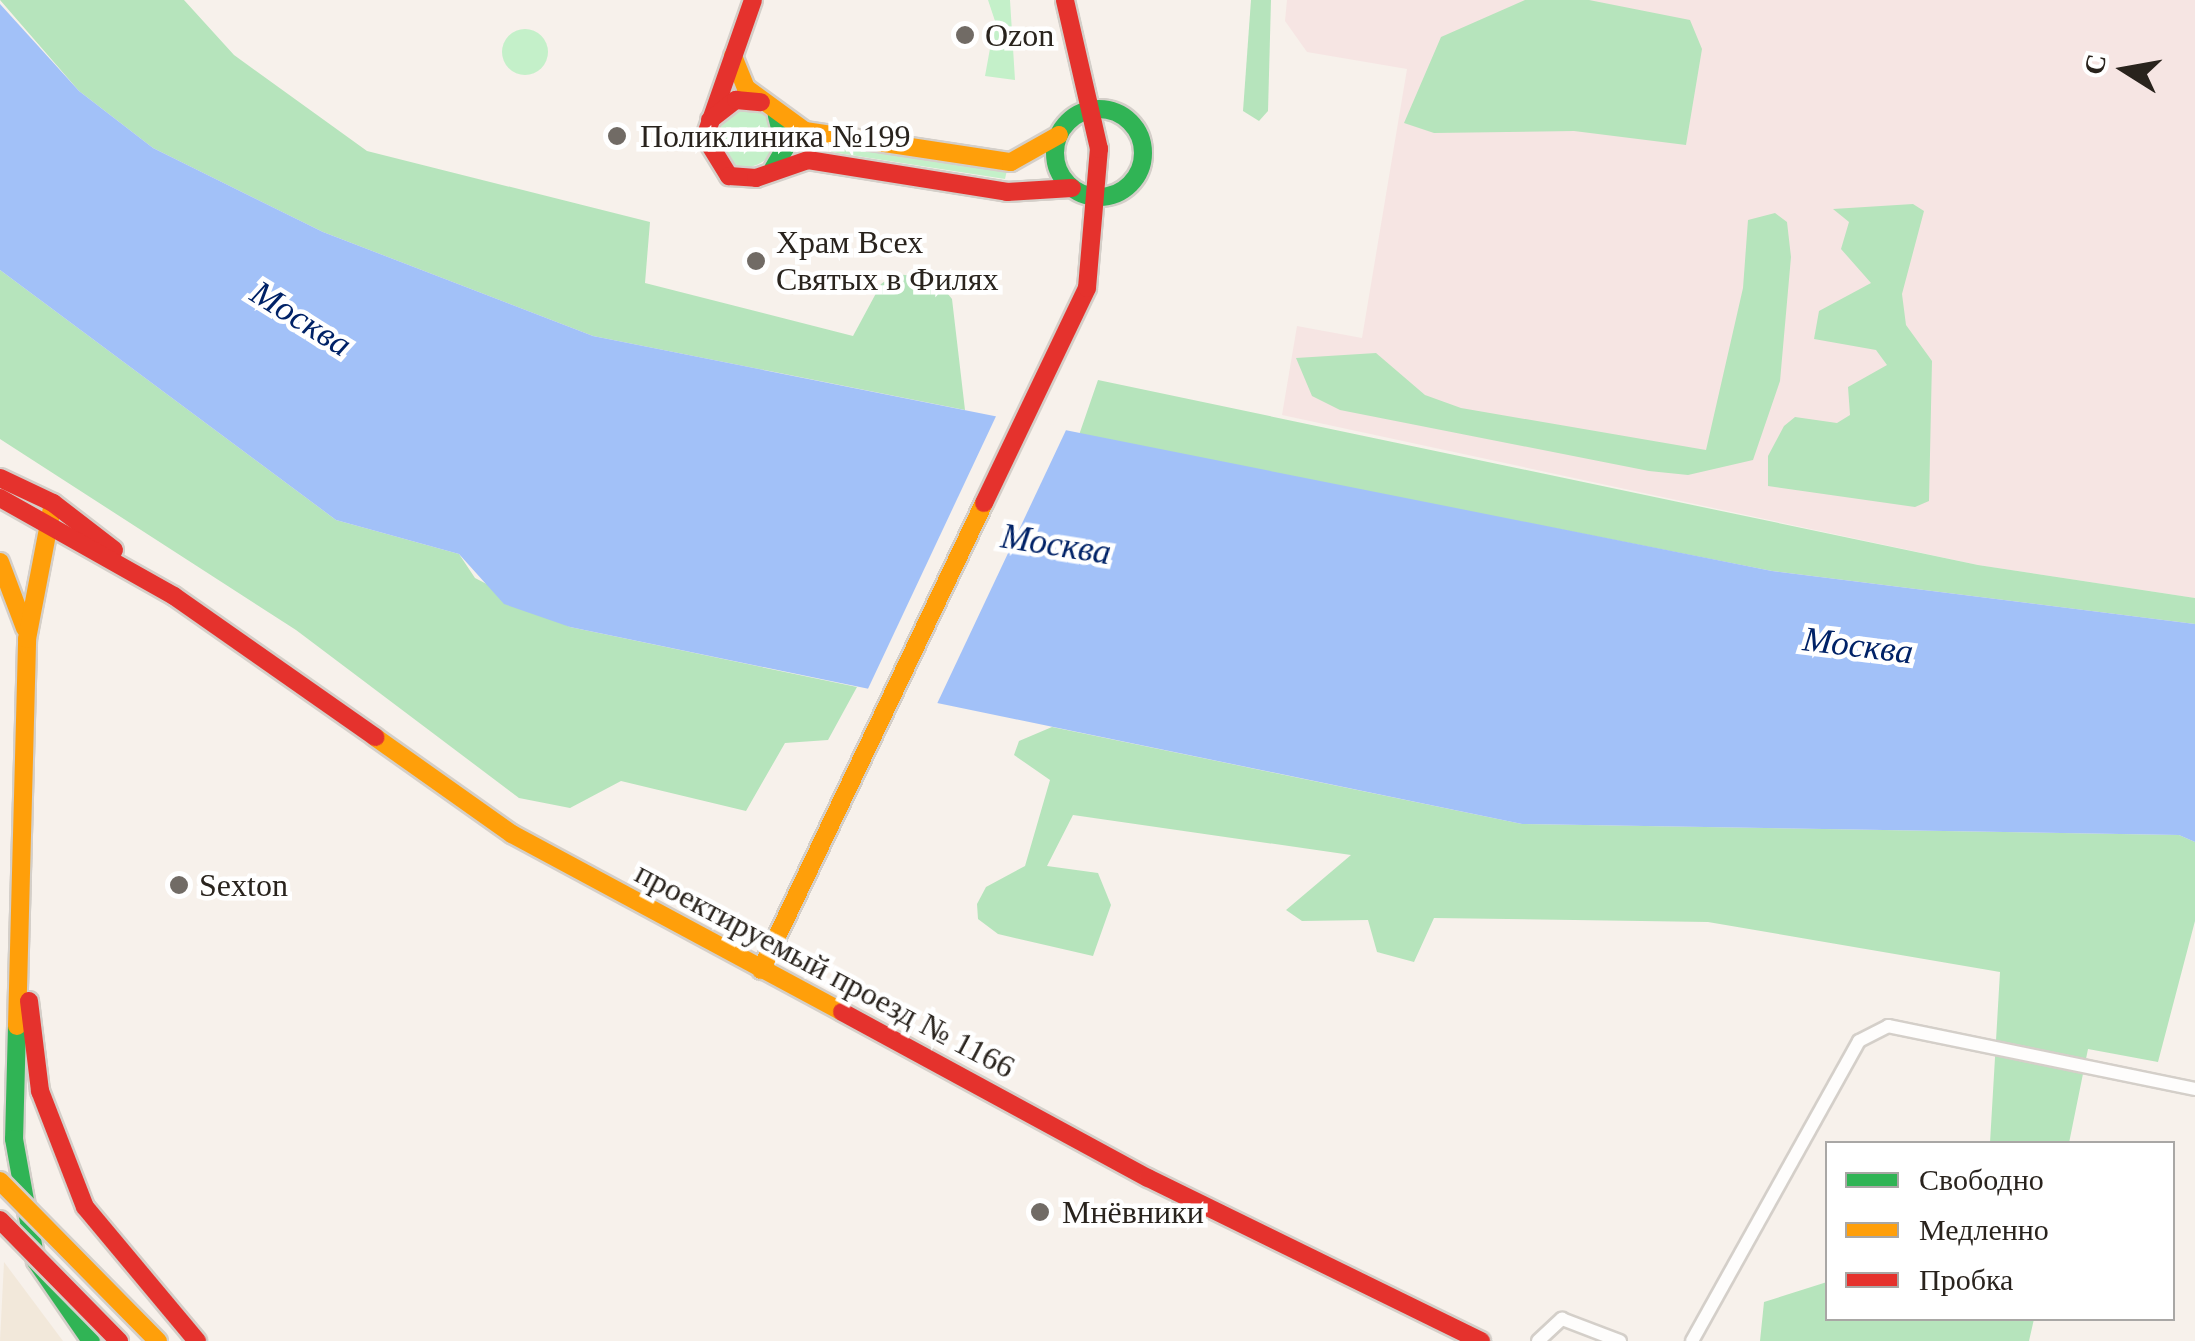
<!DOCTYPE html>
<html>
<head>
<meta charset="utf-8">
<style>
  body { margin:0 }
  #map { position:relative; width:2195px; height:1341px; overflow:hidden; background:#f7f1eb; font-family:"Times New Roman",serif }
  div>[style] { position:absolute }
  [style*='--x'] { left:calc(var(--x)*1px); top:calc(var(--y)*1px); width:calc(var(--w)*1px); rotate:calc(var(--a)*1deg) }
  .commercial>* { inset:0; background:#f2e8da }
  .industrial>* { inset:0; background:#f6e5e3 }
  .green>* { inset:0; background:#c4f0c9 }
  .round { border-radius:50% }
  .forest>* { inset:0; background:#b6e4bc }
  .water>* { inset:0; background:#a2c1f8 }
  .pier>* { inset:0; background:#f7f1eb }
  .roads { filter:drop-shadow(2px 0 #d4cfc9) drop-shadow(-2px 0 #d4cfc9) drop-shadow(0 2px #d4cfc9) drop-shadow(0 -2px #d4cfc9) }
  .street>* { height:12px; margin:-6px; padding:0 6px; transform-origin:6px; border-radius:6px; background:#fefdfc }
  .fast>* { height:18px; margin:-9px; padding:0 9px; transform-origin:9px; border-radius:9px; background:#30b455 }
  .fast>.ring { margin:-9px; padding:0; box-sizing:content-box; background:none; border:18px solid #30b455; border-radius:50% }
  .slow>* { height:18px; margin:-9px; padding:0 9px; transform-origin:9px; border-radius:9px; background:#ff9f0a }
  .jam>* { height:18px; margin:-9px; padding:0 9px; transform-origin:9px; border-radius:9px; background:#e5322d }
  .bridges { filter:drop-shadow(2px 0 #d4cfc9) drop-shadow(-2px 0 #d4cfc9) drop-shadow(0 2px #d4cfc9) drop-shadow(0 -2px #d4cfc9) }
  .slow-bridge>* { height:18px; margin:-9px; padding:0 9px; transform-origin:9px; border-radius:9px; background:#ff9f0a }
  .jam-bridge>* { height:18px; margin:-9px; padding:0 9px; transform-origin:9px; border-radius:9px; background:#e5322d }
  .dots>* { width:28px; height:28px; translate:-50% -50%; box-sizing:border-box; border:5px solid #fff; border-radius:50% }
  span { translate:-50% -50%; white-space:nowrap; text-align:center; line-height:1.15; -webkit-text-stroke:9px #fff; paint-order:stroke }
  .poi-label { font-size:32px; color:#29231d }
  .left { translate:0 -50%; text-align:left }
  .street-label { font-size:32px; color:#29231d }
  .water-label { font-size:35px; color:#002267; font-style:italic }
  .legend { position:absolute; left:1825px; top:1141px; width:350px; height:180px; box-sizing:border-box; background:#fff; border:2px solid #a9a7a5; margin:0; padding:12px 18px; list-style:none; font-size:30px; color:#29231d }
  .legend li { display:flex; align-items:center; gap:20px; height:50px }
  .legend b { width:50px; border:2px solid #a9a7a5 }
  .north { position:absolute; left:2075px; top:20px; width:100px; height:100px; -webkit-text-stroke:8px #fff; paint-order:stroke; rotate:281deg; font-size:28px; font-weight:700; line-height:40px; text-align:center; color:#29231d }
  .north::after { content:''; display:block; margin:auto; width:35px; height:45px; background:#29231d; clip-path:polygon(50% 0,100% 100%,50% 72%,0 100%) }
</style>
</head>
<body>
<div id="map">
  <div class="commercial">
    <i style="clip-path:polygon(4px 1262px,63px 1341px,0 1341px)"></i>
  </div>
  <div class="industrial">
    <i style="clip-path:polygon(1287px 0,2195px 0,2195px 598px,1978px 565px,1282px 415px,1297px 326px,1362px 338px,1407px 69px,1307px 52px,1285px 21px)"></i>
  </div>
  <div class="green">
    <i style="clip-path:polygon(988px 0,1010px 0,1015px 80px,985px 76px,995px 21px)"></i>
    <i class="round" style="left:502px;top:29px;width:46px;height:46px"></i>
    <i class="round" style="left:717px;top:109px;width:58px;height:58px"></i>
    <i style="clip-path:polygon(833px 143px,1007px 170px,1005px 179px,831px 152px)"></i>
  </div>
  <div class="forest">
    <i style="clip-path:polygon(0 0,184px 0,234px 55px,367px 151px,650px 222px,645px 283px,853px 336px,881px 284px,895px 274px,935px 278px,952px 299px,965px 410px,593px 336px,323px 232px,153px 148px,79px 91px)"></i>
    <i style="clip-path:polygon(1251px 0,1271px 0,1268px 111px,1259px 121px,1243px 111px)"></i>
    <i style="clip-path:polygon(1525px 0,1589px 0,1690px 20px,1702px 49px,1686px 145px,1574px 131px,1434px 133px,1404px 123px,1441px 37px)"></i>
    <i style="clip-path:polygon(1913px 204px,1924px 211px,1902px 294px,1906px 325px,1932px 361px,1929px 501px,1915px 507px,1768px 486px,1768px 456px,1784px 426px,1795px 417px,1837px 423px,1850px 415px,1848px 387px,1887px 365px,1876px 350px,1814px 339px,1819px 311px,1871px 283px,1841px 249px,1849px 222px,1833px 209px)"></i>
    <i style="clip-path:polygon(1775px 213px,1787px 222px,1791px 257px,1780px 381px,1753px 460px,1688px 475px,1649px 471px,1340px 410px,1312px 396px,1296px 358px,1376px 353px,1425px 395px,1461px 408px,1706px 450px,1743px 288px,1748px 220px)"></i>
    <i style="clip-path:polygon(0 270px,336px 520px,459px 554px,475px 578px,570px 627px,857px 687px,828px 740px,785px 743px,746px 811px,621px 781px,570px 808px,519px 798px,296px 630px,0 439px)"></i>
    <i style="clip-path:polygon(1098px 380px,1978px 565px,2195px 598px,2195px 624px,1772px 571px,1079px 435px)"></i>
    <i style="clip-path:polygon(1052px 727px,1522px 824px,2179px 835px,2195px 842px,2195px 921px,2158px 1062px,2088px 1049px,2069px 1143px,1990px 1143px,2000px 972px,1708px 922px,1434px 918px,1414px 962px,1377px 952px,1368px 920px,1302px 921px,1286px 910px,1351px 855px,1073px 815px,1047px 866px,1098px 873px,1111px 905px,1093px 956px,998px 934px,978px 919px,977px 904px,986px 887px,1025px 866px,1050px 780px,1014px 755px,1019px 741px)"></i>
    <i style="clip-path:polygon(1827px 1282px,1828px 1318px,2034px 1319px,2029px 1341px,1760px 1341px,1764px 1302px)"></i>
  </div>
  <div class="water">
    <i style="clip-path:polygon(0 4px,79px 91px,153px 148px,323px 232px,593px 336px,1772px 571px,2195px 624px,2195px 842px,2179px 835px,1522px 824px,570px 627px,504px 604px,459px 554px,336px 520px,0 270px)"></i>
  </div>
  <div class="pier">
    <i style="clip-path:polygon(998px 412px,1067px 428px,935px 708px,866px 693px)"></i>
  </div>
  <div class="roads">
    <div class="street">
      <i style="--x:1538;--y:1341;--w:33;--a:-43"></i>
      <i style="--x:1562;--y:1319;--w:62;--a:20.8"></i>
      <i style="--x:1692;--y:1341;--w:343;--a:-60.9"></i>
      <i style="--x:1859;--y:1041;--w:33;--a:-27"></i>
      <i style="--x:1888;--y:1026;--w:313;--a:11.6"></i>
    </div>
    <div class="fast">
      <i class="ring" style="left:1055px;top:109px;width:70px;height:70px"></i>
      <i style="--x:773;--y:169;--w:24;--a:-60"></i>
      <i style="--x:785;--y:148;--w:34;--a:-104"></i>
      <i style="--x:17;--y:1026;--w:113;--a:91.5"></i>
      <i style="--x:14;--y:1139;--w:124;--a:79.8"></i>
      <i style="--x:36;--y:1261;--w:97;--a:55.5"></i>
    </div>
    <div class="slow">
      <i style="--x:733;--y:56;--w:35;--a:68"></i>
      <i style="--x:746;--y:88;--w:73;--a:36.1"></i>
      <i style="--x:805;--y:131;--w:208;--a:8.6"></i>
      <i style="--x:1011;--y:162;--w:55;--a:-29.4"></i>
      <i style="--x:0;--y:562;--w:71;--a:69.3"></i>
      <i style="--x:375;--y:737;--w:168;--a:35.3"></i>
      <i style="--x:512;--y:834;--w:375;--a:28.3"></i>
      <i style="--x:761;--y:970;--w:518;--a:-64.47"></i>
      <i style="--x:17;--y:1026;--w:387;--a:-88.5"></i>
      <i style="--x:27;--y:639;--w:138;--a:-79.2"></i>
    </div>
    <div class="jam">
      <i style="--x:753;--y:0;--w:145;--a:109.3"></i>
      <i style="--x:705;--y:137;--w:46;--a:58.4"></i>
      <i style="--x:729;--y:176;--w:27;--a:4"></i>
      <i style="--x:756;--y:178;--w:55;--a:-19.1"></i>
      <i style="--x:808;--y:160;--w:202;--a:9.1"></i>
      <i style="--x:1007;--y:192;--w:65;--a:-3.5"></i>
      <i style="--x:710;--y:120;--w:33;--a:-38"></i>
      <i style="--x:736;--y:100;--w:25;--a:5"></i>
      <i style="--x:0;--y:478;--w:59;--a:25.3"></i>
      <i style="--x:53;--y:503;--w:77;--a:37.6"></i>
      <i style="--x:0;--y:498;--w:200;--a:29.4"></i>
      <i style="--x:174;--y:596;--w:246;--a:35"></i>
      <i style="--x:984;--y:503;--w:238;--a:-64.4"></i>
      <i style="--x:1087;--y:288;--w:140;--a:-85.1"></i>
      <i style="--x:1099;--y:149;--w:153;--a:-102.9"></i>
      <i style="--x:29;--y:1001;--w:91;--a:83"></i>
      <i style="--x:40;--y:1091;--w:124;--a:68.8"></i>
      <i style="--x:85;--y:1207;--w:175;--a:50.1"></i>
      <i style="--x:842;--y:1012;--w:348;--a:28.5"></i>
      <i style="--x:1148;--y:1178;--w:371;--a:26.1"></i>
    </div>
  </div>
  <div class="bridges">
    <div class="slow-bridge">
      <i style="--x:0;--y:1181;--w:225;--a:45.4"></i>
    </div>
    <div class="jam-bridge">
      <i style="--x:0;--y:1220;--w:170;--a:45.5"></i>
    </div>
  </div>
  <div class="dots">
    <i style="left:965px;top:35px;background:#716b65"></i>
    <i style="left:617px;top:136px;background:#716b65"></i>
    <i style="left:756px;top:261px;background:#716b65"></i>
    <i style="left:179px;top:885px;background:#716b65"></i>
    <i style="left:1040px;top:1212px;background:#716b65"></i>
  </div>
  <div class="poi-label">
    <span class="left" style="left:985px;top:35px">Ozon</span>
    <span class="left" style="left:640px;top:136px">Поликлиника №199</span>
    <span class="left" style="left:776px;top:261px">Храм Всех<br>Святых в Филях</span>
    <span class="left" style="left:199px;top:885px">Sexton</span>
    <span class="left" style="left:1062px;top:1212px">Мнёвники</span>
  </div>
  <div class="street-label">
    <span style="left:825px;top:970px;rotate:28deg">проектируемый проезд № 1166</span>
  </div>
  <div class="water-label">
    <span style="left:301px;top:319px;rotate:32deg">Москва</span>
    <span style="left:1056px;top:545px;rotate:9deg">Москва</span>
    <span style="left:1858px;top:646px;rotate:7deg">Москва</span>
  </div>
  <ul class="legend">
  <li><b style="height:12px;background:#30b455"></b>Свободно</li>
  <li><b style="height:12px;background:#ff9f0a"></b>Медленно</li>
  <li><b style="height:12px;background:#e5322d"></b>Пробка</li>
  </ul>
  <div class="north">С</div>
</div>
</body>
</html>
